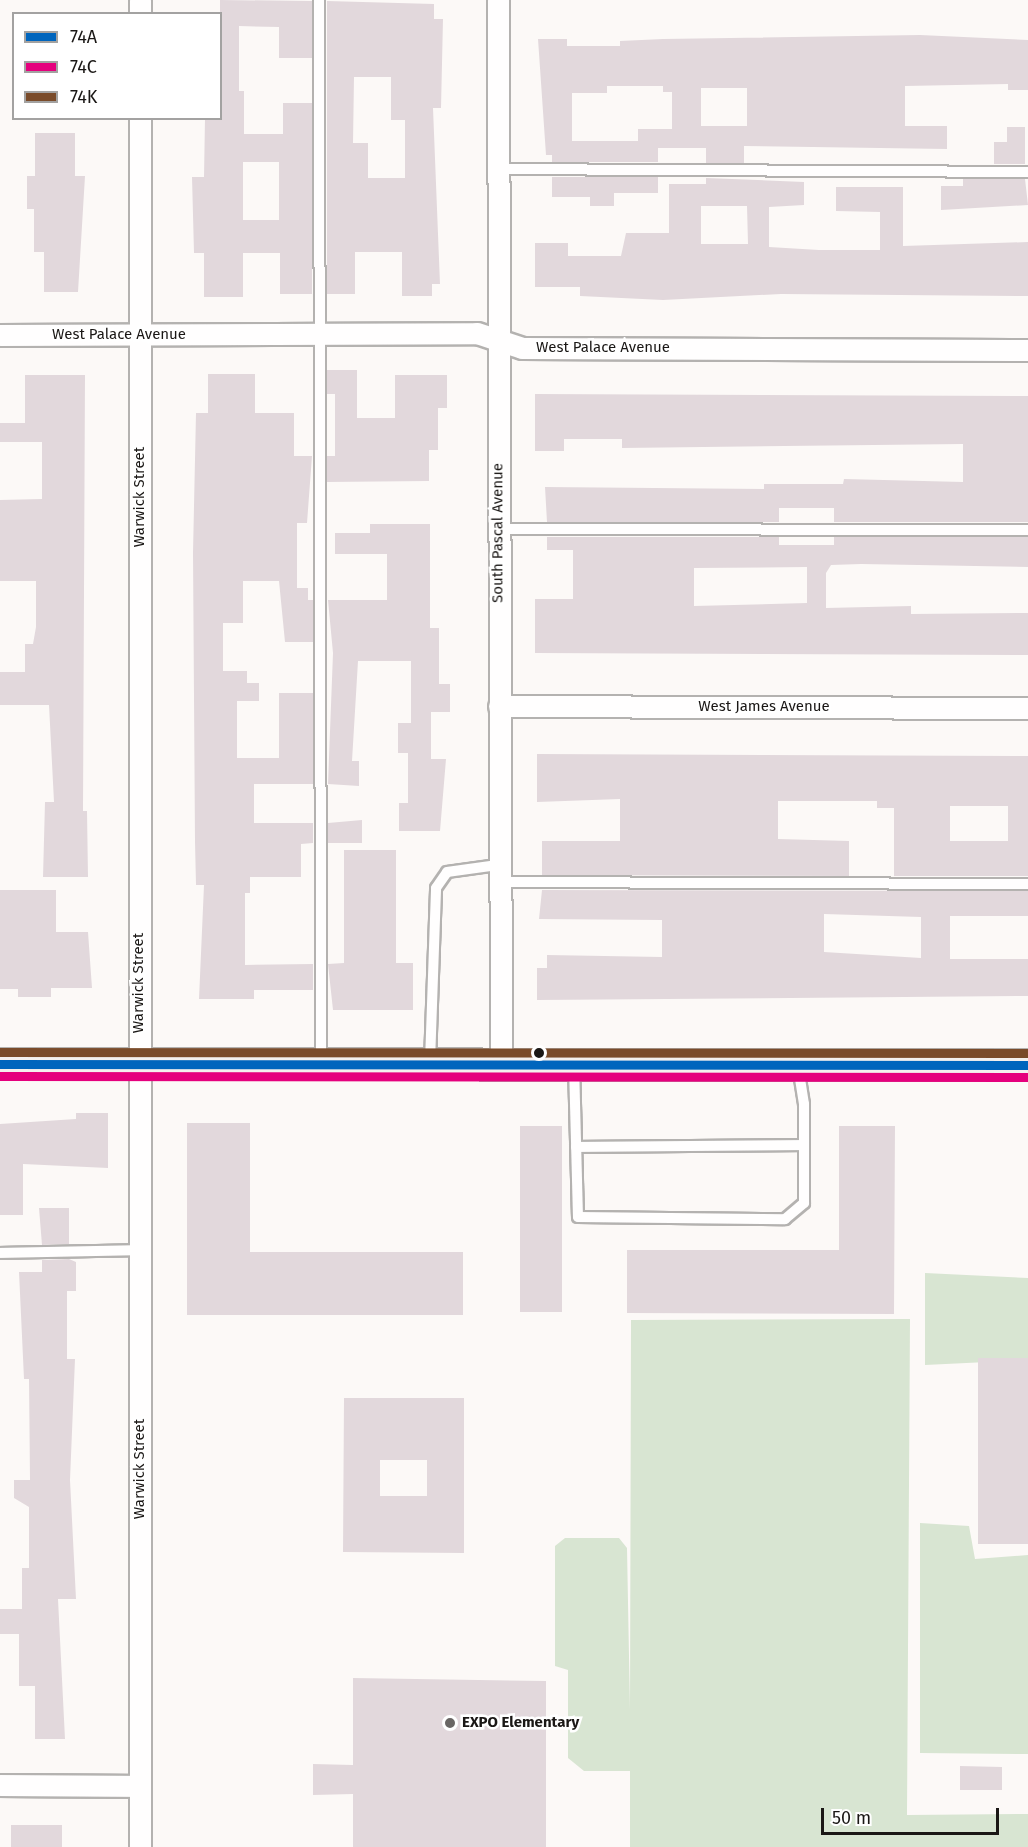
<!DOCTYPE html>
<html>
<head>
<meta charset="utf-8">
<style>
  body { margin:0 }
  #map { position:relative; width:1028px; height:1847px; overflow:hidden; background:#fcf9f7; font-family:"Fira Sans",sans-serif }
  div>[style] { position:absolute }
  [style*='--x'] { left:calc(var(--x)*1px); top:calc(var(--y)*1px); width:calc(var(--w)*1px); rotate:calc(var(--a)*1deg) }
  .green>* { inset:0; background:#d8e5d2 }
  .building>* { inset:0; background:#e2d8dc }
  .roads { filter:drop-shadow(2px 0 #b4b2b0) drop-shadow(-2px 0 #b4b2b0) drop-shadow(0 2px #b4b2b0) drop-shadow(0 -2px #b4b2b0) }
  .service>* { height:10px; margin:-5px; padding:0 5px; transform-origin:5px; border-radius:5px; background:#fffefe }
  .minor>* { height:21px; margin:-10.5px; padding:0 10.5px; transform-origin:10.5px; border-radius:10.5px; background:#fffefe }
  .secondary>* { height:30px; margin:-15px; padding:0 15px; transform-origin:15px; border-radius:15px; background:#f4f0ee }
  .bus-1>* { height:9px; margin:-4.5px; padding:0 4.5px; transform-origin:4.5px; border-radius:4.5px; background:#0065bd }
  .bus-2>* { height:9px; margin:-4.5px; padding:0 4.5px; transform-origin:4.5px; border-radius:4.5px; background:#e5007d }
  .bus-3>* { height:9px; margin:-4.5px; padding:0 4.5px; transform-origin:4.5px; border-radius:4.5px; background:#7a4b2a }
  .dots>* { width:16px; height:16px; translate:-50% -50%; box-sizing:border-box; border:3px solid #fff; border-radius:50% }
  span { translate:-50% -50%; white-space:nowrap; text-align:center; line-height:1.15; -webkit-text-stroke:5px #fff; paint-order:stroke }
  .street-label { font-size:15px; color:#1a1715 }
  .poi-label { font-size:15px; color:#1a1715; font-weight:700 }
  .left { translate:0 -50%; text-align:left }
  .legend { position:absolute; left:12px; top:12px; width:210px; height:108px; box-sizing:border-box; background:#fff; border:2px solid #a3a2a1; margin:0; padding:8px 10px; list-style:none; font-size:18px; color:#1a1715 }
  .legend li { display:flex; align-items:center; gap:12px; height:30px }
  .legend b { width:30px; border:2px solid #a3a2a1 }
  .scale { position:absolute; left:821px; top:1808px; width:178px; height:27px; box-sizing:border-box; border:3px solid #1a1715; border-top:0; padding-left:8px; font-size:18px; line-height:21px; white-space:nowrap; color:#1a1715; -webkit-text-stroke:4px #fff; paint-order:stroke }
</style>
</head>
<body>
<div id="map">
  <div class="green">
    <i style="clip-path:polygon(925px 1273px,1028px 1278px,1028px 1360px,925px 1365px)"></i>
    <i style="clip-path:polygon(910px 1319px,907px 1815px,1028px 1814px,1028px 1847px,630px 1847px,630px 1771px,584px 1771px,568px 1758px,568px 1670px,555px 1666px,555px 1546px,565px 1538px,619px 1538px,627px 1548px,630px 1710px,631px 1320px)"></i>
    <i style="clip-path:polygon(920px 1523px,969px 1526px,975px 1559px,1028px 1555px,1028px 1754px,920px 1753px)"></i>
  </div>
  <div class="building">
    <i style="clip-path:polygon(evenodd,220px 0,312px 1px,312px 58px,279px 58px,279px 27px,239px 26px,239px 91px,244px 91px,244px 134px,283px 134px,283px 103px,312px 103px,312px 294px,280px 294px,280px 253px,243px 253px,243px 297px,204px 297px,204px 253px,194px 253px,192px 177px,204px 177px,205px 118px,220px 118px,220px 0,243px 162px,279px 162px,279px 220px,243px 220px,243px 162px)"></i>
    <i style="clip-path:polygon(evenodd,327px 1px,434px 4px,434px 19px,443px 19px,441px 108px,433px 108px,440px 284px,432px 284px,432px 296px,402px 296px,402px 252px,355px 252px,355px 294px,327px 294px,327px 1px,354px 77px,391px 77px,391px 120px,405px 120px,405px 178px,368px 178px,368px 143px,353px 143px,354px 77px)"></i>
    <i style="clip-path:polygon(evenodd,920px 35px,1028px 40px,1028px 90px,1008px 90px,1008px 84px,905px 86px,905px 126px,947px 126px,947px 149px,744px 146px,744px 163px,706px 163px,706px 148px,658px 148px,658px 162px,552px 162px,552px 155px,546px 155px,538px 39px,567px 39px,567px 46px,620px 46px,620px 41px,663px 39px,920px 35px,607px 86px,663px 86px,663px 92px,672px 92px,672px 129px,638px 129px,638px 141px,572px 141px,572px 93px,607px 93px,607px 86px,920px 35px,701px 88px,747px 88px,747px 126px,701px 126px,701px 88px)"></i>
    <i style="clip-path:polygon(1007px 127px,1025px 127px,1025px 164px,994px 164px,994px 142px,1007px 142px)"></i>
    <i style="clip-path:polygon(35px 133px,75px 133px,75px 176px,85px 176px,78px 292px,44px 292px,44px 252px,34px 252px,34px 209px,27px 209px,27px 176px,35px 176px)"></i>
    <i style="clip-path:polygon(552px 177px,658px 177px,658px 193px,614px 193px,614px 206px,590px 206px,590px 197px,552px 197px)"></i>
    <i style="clip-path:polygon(evenodd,706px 178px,804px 182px,804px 205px,769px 207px,769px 247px,819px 250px,880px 250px,880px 212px,836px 211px,836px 187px,903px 187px,903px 246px,1028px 242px,1028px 296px,781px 294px,663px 300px,580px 296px,580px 287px,535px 287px,535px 243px,568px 243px,568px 256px,621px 256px,626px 233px,669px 233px,669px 184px,706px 184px,706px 178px,701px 206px,747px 206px,748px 244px,701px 244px,701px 206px)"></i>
    <i style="clip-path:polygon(963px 179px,1025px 179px,1028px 205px,941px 210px,941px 186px,963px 186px)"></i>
    <i style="clip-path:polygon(327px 370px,357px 370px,357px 418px,395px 418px,395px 375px,447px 375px,447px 408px,438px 408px,438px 450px,429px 450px,429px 481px,327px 482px,327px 456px,335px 456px,335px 394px,327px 394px)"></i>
    <i style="clip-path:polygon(208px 374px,255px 374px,255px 413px,294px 413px,294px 456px,312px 456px,307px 523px,297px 523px,297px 588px,308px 588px,308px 600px,313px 600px,313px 642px,285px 642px,279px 581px,243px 581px,243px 623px,223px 623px,223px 671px,247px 671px,247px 683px,259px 683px,259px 701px,237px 701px,237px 758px,279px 758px,279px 693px,313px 693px,313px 784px,254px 784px,254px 823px,313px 823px,313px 843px,301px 844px,301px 877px,250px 877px,250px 893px,245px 893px,245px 965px,313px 964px,313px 990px,254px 990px,254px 999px,199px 999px,204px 885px,196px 885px,195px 842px,193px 553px,196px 413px,208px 413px)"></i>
    <i style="clip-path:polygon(25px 375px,85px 375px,83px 811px,87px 811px,88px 877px,43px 877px,45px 802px,54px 802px,49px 705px,0 705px,0 672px,25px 672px,25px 644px,33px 644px,36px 627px,36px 581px,0 581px,0 500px,42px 499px,42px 442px,0 442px,0 423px,25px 423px)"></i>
    <i style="clip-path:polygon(535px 394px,1028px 396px,1028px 522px,834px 522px,834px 508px,779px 508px,779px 522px,547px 522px,545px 487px,764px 489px,764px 484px,843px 484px,844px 479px,963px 482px,963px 444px,622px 448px,622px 439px,564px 439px,564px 451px,535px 451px)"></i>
    <i style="clip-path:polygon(370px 524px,430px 524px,430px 628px,439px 628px,439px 684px,450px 684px,450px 712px,431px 712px,431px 759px,446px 759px,440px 831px,399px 831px,399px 803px,408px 803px,408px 753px,398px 753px,398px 723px,411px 723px,411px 661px,358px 661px,352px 761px,359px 761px,359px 786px,328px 784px,333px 653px,328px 600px,387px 600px,387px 554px,335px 554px,335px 533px,370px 533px)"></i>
    <i style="clip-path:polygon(evenodd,547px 537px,779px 537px,779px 545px,834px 545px,834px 537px,1028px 537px,1028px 567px,861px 564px,831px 565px,826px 573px,826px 608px,911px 606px,911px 614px,1028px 613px,1028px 655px,535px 653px,535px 599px,573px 599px,573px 550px,547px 550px,547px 537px,807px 567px,807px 603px,694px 606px,694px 568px,807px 567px)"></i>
    <i style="clip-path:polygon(evenodd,537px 754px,1028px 756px,1028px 876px,894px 876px,894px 808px,877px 808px,877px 801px,778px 801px,778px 839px,849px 841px,849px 876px,542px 875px,542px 841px,620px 841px,620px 799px,537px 802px,537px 754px,950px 806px,1008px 806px,1008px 841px,950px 841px,950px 806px)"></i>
    <i style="clip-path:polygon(362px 820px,362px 843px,328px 843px,328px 823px)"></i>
    <i style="clip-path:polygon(344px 850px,396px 850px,396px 963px,413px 963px,413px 1010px,333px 1010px,328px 964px,344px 963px)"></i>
    <i style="clip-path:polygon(0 890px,56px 890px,56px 932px,88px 932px,92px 988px,51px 988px,51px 997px,18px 997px,18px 989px,0 989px)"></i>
    <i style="clip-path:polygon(evenodd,542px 890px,1028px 891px,1028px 916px,950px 916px,950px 959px,1028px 959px,1028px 996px,537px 1000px,537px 968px,547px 968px,547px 955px,662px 957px,662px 920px,539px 919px,542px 890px,824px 914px,921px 917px,921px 958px,824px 952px,824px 914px)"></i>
    <i style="clip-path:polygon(76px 1113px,108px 1113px,108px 1168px,23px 1164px,23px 1215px,0 1215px,0 1124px,76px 1119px)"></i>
    <i style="clip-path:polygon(187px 1123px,250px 1123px,250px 1252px,463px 1252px,463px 1315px,187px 1315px)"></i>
    <i style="clip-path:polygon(520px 1126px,562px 1126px,562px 1312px,520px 1312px)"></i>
    <i style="clip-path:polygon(839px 1126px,895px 1126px,894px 1314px,627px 1313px,627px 1250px,839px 1250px)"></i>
    <i style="clip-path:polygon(39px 1208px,69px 1208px,69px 1244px,42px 1245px)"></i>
    <i style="clip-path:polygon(69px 1259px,76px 1262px,76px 1291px,67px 1291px,67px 1359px,75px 1359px,70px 1480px,76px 1599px,58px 1599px,65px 1739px,35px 1739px,35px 1686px,19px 1686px,19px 1634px,0 1634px,0 1609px,22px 1609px,22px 1568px,29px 1568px,29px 1507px,14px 1498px,14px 1480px,30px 1480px,29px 1379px,24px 1379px,19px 1272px,42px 1272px,42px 1260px)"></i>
    <i style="clip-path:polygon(978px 1358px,1028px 1358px,1028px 1544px,978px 1544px)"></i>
    <i style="clip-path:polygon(evenodd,344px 1398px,464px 1398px,464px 1553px,343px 1552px,344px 1398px,380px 1460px,427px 1460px,427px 1496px,380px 1496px,380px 1460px)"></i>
    <i style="clip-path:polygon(353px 1678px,546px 1681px,546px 1847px,353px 1847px,353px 1794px,313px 1795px,313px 1764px,353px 1765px)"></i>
    <i style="clip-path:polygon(960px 1766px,1002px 1767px,1002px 1790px,960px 1790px)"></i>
    <i style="clip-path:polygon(11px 1825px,62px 1825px,62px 1847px,11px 1847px)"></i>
  </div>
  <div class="roads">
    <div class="service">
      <i style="--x:319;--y:0;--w:1064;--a:89.89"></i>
      <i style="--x:497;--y:169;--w:531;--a:0.32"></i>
      <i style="--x:498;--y:529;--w:530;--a:0.11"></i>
      <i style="--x:497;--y:882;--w:531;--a:0.22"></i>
      <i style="--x:430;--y:1062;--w:174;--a:-88"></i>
      <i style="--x:436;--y:888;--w:19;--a:-55"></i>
      <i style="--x:447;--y:872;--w:51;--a:-7.8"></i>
      <i style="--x:574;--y:1065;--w:152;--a:88.5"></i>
      <i style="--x:578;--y:1217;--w:207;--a:0.6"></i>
      <i style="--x:785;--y:1219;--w:25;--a:-40"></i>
      <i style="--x:804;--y:1203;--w:99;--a:-90"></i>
      <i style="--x:804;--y:1104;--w:38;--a:-99"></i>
      <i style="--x:576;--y:1147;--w:228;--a:-0.5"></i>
      <i style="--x:0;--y:1253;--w:140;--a:-1.2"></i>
    </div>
    <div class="minor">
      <i style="--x:140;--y:0;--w:14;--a:90"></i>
      <i style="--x:498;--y:0;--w:1066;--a:89.84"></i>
      <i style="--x:140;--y:118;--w:1729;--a:90"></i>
      <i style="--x:0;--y:335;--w:477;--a:-0.2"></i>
      <i style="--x:477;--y:333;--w:47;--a:18.4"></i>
      <i style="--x:522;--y:348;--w:506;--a:0.23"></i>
      <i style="--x:499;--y:706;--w:529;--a:0.22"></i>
      <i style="--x:0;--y:1785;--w:140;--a:0.4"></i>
    </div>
    <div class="secondary">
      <i style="--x:0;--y:1064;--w:1028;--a:0.06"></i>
    </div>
  </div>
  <div class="bus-1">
    <i style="--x:0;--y:1064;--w:1028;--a:0.06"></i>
  </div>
  <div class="bus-2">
    <i style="--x:0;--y:1076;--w:1028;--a:0.06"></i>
  </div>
  <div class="bus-3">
    <i style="--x:0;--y:1052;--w:1028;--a:0.06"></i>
  </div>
  <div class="dots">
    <i style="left:539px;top:1053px;background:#1a1715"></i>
    <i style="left:450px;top:1723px;background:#696664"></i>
  </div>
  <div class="street-label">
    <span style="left:119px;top:335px">West Palace Avenue</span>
    <span style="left:603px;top:348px">West Palace Avenue</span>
    <span style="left:140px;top:497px;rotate:-90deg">Warwick Street</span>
    <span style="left:498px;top:533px;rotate:-90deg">South Pascal Avenue</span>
    <span style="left:764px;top:707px">West James Avenue</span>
    <span style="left:139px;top:983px;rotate:-90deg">Warwick Street</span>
    <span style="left:140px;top:1469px;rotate:-90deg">Warwick Street</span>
  </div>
  <div class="poi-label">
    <span class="left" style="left:462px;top:1723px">EXPO Elementary</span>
  </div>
  <ul class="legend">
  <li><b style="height:8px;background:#0065bd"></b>74A</li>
  <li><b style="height:8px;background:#e5007d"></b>74C</li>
  <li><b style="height:8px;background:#7a4b2a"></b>74K</li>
  </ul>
  <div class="scale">50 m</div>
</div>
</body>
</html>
